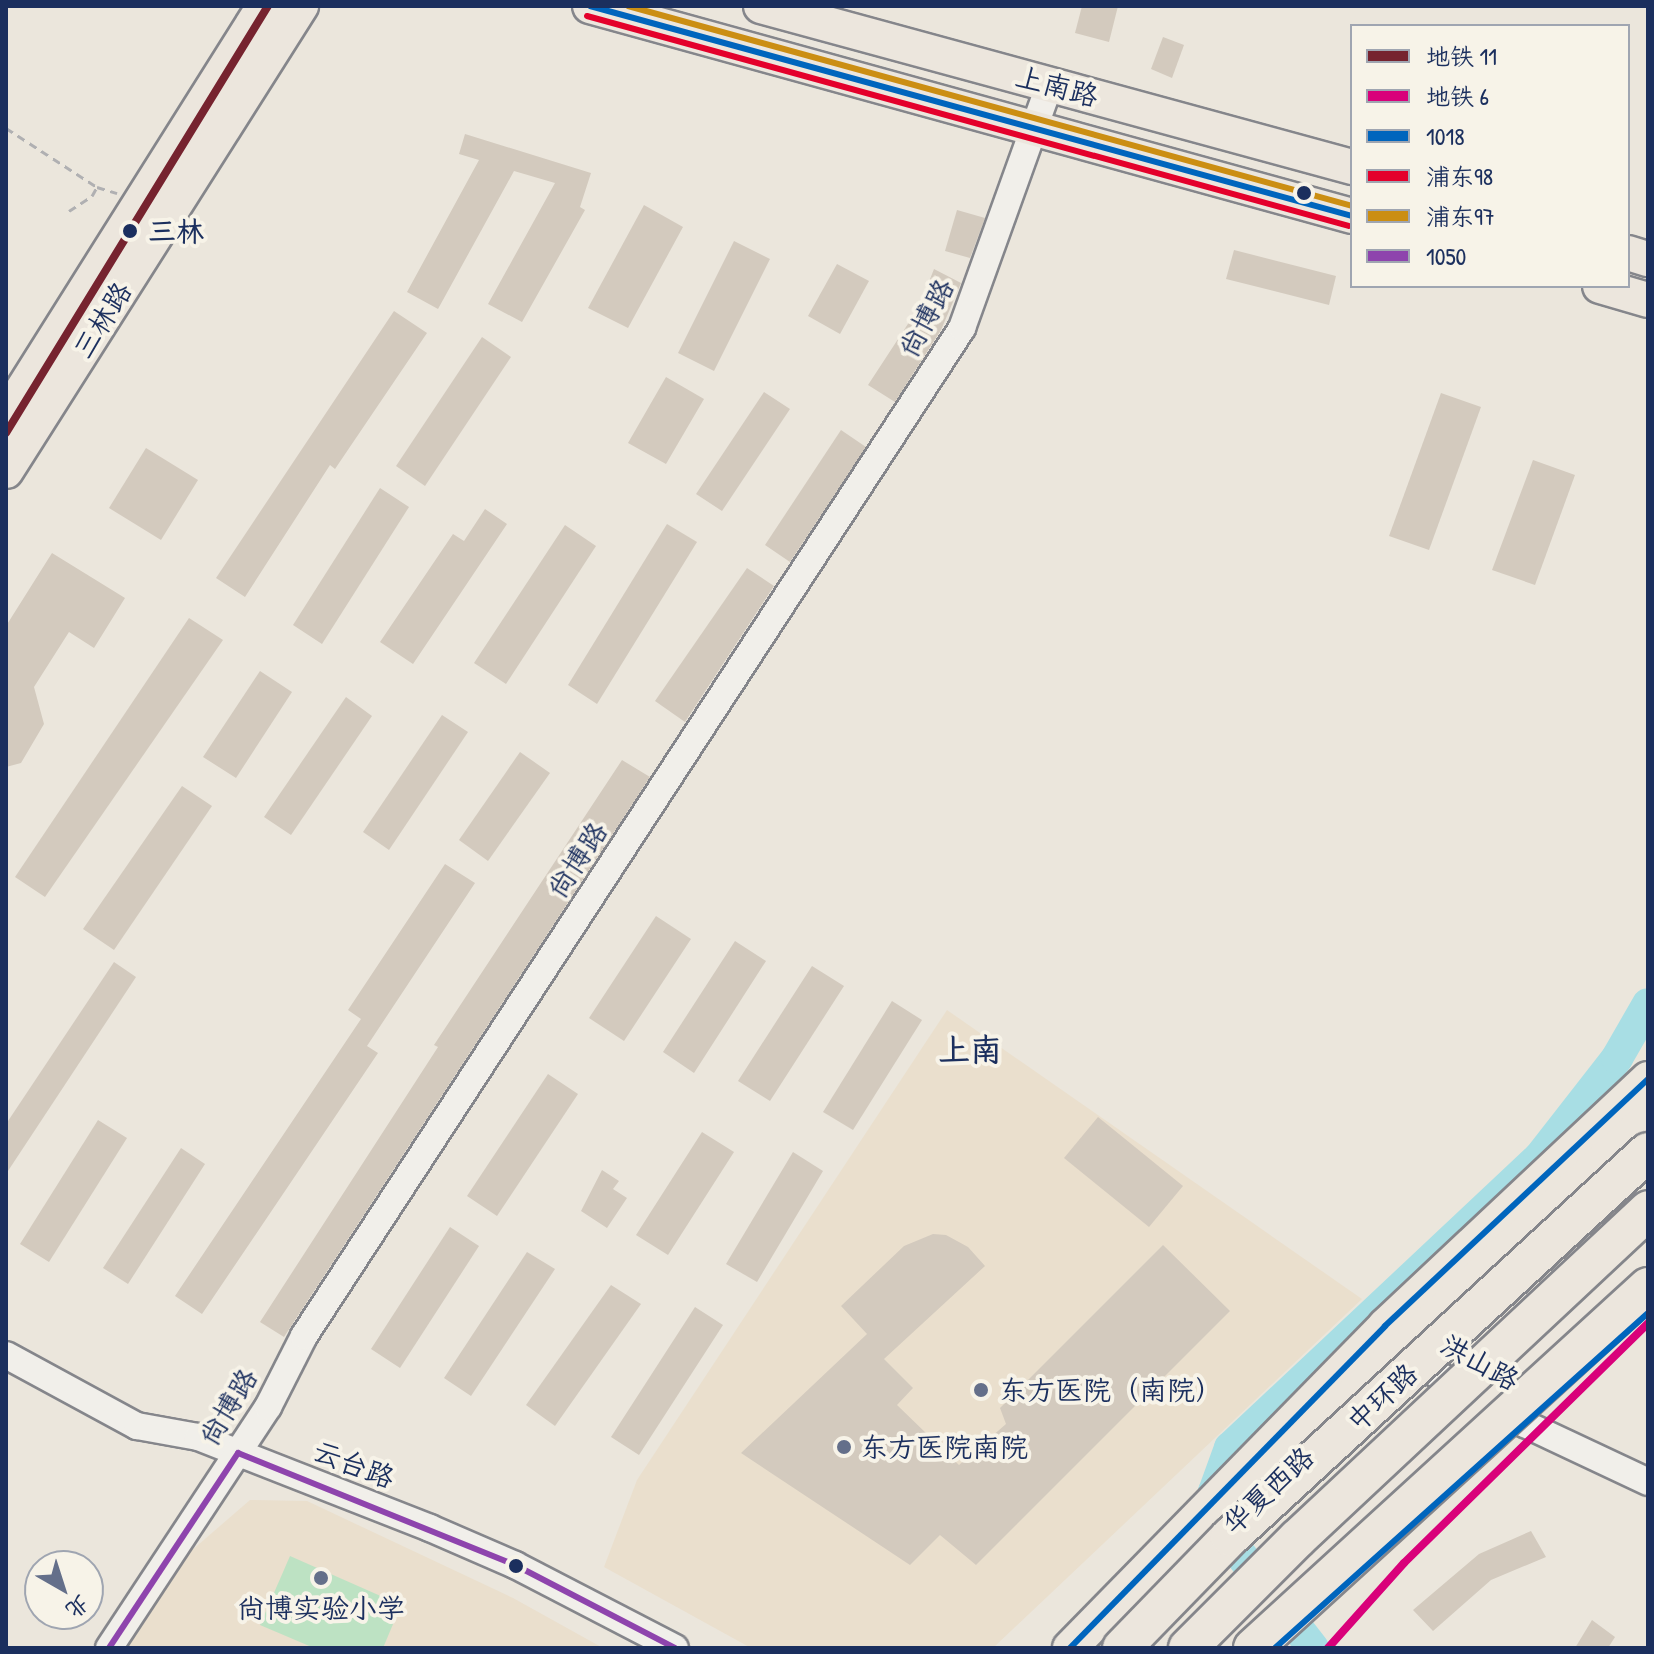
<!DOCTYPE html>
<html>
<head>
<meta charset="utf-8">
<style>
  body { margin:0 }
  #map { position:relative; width:1654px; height:1654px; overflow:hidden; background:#ebe6dc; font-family:"Patrick Hand","LXGW WenKai TC",sans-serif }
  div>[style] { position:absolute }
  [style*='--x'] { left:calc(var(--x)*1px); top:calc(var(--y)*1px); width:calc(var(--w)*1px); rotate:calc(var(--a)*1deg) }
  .built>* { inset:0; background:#eadfcd }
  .green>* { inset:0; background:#bde2c3 }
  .river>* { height:32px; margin:-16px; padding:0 16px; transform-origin:16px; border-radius:16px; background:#a8dee4 }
  .building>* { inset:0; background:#d3cabe }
  .path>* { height:3px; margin-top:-1.5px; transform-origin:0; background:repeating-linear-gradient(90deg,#b0b0b2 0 8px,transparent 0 14px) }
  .roads { filter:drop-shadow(2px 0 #85868b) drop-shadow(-2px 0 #85868b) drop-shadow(0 2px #85868b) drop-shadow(0 -2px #85868b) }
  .minor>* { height:26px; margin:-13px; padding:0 13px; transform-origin:13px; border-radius:13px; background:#f1efea }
  .major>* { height:34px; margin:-17px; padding:0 17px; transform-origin:17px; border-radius:17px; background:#ece6dd }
  .highway>* { height:38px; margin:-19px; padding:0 19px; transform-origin:19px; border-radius:19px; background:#ece6dd }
  .bridges { filter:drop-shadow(2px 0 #85868b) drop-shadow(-2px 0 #85868b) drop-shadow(0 2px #85868b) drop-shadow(0 -2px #85868b) }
  .highway-bridge>* { height:38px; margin:-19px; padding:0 19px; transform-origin:19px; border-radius:19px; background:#ece6dd }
  .bus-1>* { height:6px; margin:-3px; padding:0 3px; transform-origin:3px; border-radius:3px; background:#0065bd }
  .bus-2>* { height:6px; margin:-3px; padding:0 3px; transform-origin:3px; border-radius:3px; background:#e4002b }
  .bus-3>* { height:6px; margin:-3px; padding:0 3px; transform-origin:3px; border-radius:3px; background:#cb8e13 }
  .bus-4>* { height:6px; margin:-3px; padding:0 3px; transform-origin:3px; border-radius:3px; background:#8e44ad }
  .metro-1>* { height:8px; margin:-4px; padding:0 4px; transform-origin:4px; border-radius:4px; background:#76232f }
  .metro-2>* { height:8px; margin:-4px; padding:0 4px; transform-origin:4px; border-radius:4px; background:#d9017a }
  .dots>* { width:22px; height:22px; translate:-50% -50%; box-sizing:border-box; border:4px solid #f7f3e8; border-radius:50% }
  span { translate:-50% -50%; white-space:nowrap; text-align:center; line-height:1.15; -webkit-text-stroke:8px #f7f3e8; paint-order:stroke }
  .street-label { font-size:28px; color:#1b2f5e }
  .stop-label { font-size:28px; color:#1b2f5e; font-weight:700 }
  .left { translate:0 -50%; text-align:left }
  .poi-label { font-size:28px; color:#1b2f5e }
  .quarter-label { font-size:32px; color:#1b2f5e; font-weight:700 }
  .frame { position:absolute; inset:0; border:8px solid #1b2f5e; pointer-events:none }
  .legend { position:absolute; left:1350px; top:24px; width:280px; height:264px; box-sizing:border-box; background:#f7f3e8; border:2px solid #9fa5b1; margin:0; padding:10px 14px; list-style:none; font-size:24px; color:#1b2f5e }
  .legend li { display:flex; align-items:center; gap:16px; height:40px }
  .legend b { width:40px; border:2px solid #9fa5b1 }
  .north { position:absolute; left:24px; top:1550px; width:80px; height:80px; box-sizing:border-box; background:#f7f3e8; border:2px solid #9fa5b1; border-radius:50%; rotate:141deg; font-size:22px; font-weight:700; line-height:32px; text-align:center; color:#1b2f5e }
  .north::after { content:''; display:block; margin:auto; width:28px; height:36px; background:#646f8a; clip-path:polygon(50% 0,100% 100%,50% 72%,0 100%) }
</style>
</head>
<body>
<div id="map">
  <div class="built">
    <i style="clip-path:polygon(947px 1010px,1362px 1299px,993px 1648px,751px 1648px,604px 1567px,637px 1480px)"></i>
    <i style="clip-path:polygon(250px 1500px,307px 1501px,513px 1598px,603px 1648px,124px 1648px,183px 1558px)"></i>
  </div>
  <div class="green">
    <i style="clip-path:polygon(290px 1556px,401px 1605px,383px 1648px,314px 1648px,260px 1625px)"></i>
  </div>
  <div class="river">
    <i style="--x:1313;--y:1648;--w:140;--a:-127.8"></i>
    <i style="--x:1227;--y:1537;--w:47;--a:-106.1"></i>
    <i style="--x:1214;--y:1492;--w:47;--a:-70"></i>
    <i style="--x:1230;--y:1448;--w:424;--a:-43.2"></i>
    <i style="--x:1539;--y:1158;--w:127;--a:-52"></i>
    <i style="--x:1617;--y:1058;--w:62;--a:-60.1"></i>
  </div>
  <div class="building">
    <i style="clip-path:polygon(1082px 6px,1118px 6px,1109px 42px,1075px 33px)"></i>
    <i style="clip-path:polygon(1163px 37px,1184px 45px,1172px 78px,1151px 69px)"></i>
    <i style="clip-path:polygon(465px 134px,591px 173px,580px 207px,585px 210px,522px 322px,488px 304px,555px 183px,514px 171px,438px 309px,407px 292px,479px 160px,459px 154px)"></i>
    <i style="clip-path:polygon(644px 205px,683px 227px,628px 328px,588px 308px)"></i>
    <i style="clip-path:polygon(957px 210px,985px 218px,970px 258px,945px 251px)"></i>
    <i style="clip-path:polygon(734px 241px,770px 259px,714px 371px,678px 353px)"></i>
    <i style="clip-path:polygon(1234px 250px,1336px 276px,1329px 305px,1226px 279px)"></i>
    <i style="clip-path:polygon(837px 264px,869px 281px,840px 334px,808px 316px)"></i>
    <i style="clip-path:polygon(934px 269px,961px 283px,941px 330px,895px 402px,868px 385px,919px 307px)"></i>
    <i style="clip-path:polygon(394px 311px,427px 333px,335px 469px,330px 465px,245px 597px,216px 578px)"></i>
    <i style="clip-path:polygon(482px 337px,511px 357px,425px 486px,396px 466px)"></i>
    <i style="clip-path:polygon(666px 377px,704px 399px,666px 464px,628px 443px)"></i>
    <i style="clip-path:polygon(764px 392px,790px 409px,722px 511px,696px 494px)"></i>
    <i style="clip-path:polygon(1441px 393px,1481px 407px,1429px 550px,1389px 536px)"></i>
    <i style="clip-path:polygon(841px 430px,866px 447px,790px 562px,765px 545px)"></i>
    <i style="clip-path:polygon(146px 448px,198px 480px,161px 540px,109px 508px)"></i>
    <i style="clip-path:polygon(1533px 460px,1575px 475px,1535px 585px,1492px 570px)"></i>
    <i style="clip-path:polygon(380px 488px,409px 507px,322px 644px,293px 625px)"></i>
    <i style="clip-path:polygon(485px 509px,507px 524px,413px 664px,380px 642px,453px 534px,464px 541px)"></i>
    <i style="clip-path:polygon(667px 524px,697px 542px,597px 704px,568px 685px)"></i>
    <i style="clip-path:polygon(565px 525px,596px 546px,506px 684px,474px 663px)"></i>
    <i style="clip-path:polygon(52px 553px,125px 598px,94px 648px,69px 632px,34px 687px,44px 724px,21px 763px,6px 767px,6px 626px)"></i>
    <i style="clip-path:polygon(747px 568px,774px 586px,685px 722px,655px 701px)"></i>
    <i style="clip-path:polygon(189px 618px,223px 640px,45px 897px,15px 877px)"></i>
    <i style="clip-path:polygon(260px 671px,292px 692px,236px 778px,203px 757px)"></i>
    <i style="clip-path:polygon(346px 697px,372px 716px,291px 835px,264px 817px)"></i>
    <i style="clip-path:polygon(442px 715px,468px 732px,389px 850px,363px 832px)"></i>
    <i style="clip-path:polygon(520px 752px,550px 773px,488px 861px,459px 840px)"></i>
    <i style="clip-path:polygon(622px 760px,650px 777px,284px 1337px,260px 1322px,438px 1047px,434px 1045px)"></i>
    <i style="clip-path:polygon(182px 786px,212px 806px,114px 950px,83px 929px)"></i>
    <i style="clip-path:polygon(445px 864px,475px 883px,367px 1046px,378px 1053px,202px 1314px,175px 1296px,361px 1019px,348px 1010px)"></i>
    <i style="clip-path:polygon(656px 916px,691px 939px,624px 1041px,589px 1018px)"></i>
    <i style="clip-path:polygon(735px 941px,766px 961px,694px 1073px,663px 1052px)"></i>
    <i style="clip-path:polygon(114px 962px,136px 977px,6px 1174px,6px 1124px)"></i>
    <i style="clip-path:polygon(812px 966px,844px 986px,770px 1101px,738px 1081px)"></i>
    <i style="clip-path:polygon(892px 1001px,922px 1020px,853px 1130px,823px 1112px)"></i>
    <i style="clip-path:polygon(548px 1074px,578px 1094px,497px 1216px,467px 1196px)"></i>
    <i style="clip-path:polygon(1098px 1117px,1183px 1186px,1149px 1227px,1064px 1158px)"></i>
    <i style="clip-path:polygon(98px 1120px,127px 1138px,49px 1262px,20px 1244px)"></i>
    <i style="clip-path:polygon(702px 1132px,734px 1152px,668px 1255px,636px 1235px)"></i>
    <i style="clip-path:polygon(181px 1148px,205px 1164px,128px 1284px,103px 1268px)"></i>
    <i style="clip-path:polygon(793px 1152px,823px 1171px,757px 1282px,726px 1264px)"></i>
    <i style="clip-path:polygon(602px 1170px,619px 1181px,613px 1189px,627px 1198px,607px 1228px,581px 1211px)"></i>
    <i style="clip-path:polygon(450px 1227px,479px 1246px,400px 1368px,371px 1349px)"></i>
    <i style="clip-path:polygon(933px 1234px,946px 1235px,968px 1247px,985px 1266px,884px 1359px,913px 1388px,897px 1405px,959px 1465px,1006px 1424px,1000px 1408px,1163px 1245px,1230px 1311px,976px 1565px,940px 1535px,910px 1565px,741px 1453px,867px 1334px,841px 1306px,904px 1246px)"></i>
    <i style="clip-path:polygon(527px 1252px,555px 1269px,471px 1396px,444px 1378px)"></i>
    <i style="clip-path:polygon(611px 1285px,641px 1304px,555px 1426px,526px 1405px)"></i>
    <i style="clip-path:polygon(695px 1307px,723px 1325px,639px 1455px,611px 1437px)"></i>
    <i style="clip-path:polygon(1531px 1531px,1546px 1557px,1491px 1580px,1433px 1631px,1413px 1610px,1479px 1554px)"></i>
    <i style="clip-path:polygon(1592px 1620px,1615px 1637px,1608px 1648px,1575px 1648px)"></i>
  </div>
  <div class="path">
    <i style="--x:6;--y:128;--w:108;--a:33"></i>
    <i style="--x:69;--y:211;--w:27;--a:-33"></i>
    <i style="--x:92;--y:196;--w:10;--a:-61"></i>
    <i style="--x:97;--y:187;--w:21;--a:17"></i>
  </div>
  <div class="roads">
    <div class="minor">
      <i style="--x:6;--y:1355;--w:149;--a:28.5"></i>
      <i style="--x:137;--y:1426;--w:62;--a:10.2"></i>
      <i style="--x:198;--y:1437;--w:249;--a:21.4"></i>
      <i style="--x:430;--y:1528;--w:93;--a:23.5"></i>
      <i style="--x:515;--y:1565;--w:180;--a:27.4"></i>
      <i style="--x:1410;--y:1359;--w:132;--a:29.5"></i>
      <i style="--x:1525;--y:1424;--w:136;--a:25.2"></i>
      <i style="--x:109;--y:1648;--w:289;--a:-56.6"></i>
      <i style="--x:268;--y:1407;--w:80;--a:-63.1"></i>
      <i style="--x:304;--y:1336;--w:1204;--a:-56.86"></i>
      <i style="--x:962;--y:328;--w:259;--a:-70.2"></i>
    </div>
    <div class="major">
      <i style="--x:590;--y:6;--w:790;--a:15.41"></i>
      <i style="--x:761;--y:6;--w:613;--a:15.24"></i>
      <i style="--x:1628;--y:253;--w:21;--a:17"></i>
      <i style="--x:1600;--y:286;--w:50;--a:16.3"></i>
      <i style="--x:6;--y:416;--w:484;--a:-57.8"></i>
      <i style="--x:6;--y:471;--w:551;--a:-57.61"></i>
      <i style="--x:1070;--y:1648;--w:450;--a:-45.6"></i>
      <i style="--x:1385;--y:1326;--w:361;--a:-43.2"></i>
      <i style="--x:1231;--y:1648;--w:572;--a:-43.23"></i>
    </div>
    <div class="highway">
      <i style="--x:1256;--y:1488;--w:537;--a:-43.11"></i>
    </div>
  </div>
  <div class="bridges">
    <div class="highway-bridge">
      <i style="--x:1122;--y:1648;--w:155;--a:-45.8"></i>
      <i style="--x:1230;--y:1537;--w:568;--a:-42.65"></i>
      <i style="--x:1188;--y:1648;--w:154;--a:-45"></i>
      <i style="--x:1297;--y:1539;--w:481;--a:-43.1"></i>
      <i style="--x:1253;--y:1648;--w:535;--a:-42.42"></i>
    </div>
  </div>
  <div class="bus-1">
    <i style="--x:590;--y:6;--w:790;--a:15.41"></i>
    <i style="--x:1070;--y:1648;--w:450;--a:-45.6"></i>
    <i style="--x:1385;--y:1326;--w:361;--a:-43.2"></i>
    <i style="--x:1275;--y:1648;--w:501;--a:-41.93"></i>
  </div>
  <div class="bus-2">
    <i style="--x:587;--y:16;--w:790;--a:15.41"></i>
  </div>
  <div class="bus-3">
    <i style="--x:628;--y:6;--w:751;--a:15.44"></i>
  </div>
  <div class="bus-4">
    <i style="--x:238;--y:1453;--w:299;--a:22"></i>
    <i style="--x:515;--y:1565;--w:180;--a:27.4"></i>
    <i style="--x:109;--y:1648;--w:234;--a:-56.5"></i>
  </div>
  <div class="metro-1">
    <i style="--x:6;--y:433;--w:501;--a:-58.47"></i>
  </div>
  <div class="metro-2">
    <i style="--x:1328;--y:1648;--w:114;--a:-48.2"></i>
    <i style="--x:1404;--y:1563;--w:342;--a:-44.5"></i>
  </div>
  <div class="dots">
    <i style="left:1304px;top:193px;background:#1b2f5e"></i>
    <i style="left:130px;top:231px;background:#1b2f5e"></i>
    <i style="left:981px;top:1390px;background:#646f8a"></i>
    <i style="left:844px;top:1447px;background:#646f8a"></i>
    <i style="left:516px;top:1566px;background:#1b2f5e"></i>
    <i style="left:321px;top:1578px;background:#646f8a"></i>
  </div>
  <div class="street-label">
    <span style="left:1057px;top:86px;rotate:15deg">上南路</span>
    <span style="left:926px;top:318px;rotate:-62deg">尚博路</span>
    <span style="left:102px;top:320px;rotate:-58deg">三林路</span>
    <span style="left:577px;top:860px;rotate:-57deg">尚博路</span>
    <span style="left:1480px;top:1362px;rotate:29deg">洪山路</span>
    <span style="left:1382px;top:1397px;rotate:-43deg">中环路</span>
    <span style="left:228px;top:1407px;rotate:-59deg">尚博路</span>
    <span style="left:354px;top:1464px;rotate:21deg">云台路</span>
    <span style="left:1268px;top:1490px;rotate:-43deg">华夏西路</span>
  </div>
  <div class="stop-label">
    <span class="left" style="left:148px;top:231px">三林</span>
  </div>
  <div class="poi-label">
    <span class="left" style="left:999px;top:1390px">东方医院（南院）</span>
    <span class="left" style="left:860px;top:1447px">东方医院南院</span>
    <span style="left:321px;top:1608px">尚博实验小学</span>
  </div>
  <div class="quarter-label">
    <span style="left:970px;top:1050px">上南</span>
  </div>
  <div class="frame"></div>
  <ul class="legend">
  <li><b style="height:10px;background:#76232f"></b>地铁 11</li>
  <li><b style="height:10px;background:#d9017a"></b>地铁 6</li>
  <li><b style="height:10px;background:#0065bd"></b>1018</li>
  <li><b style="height:10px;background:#e4002b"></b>浦东98</li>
  <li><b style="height:10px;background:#cb8e13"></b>浦东97</li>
  <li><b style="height:10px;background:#8e44ad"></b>1050</li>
  </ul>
  <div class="north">北</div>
</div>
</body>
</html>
